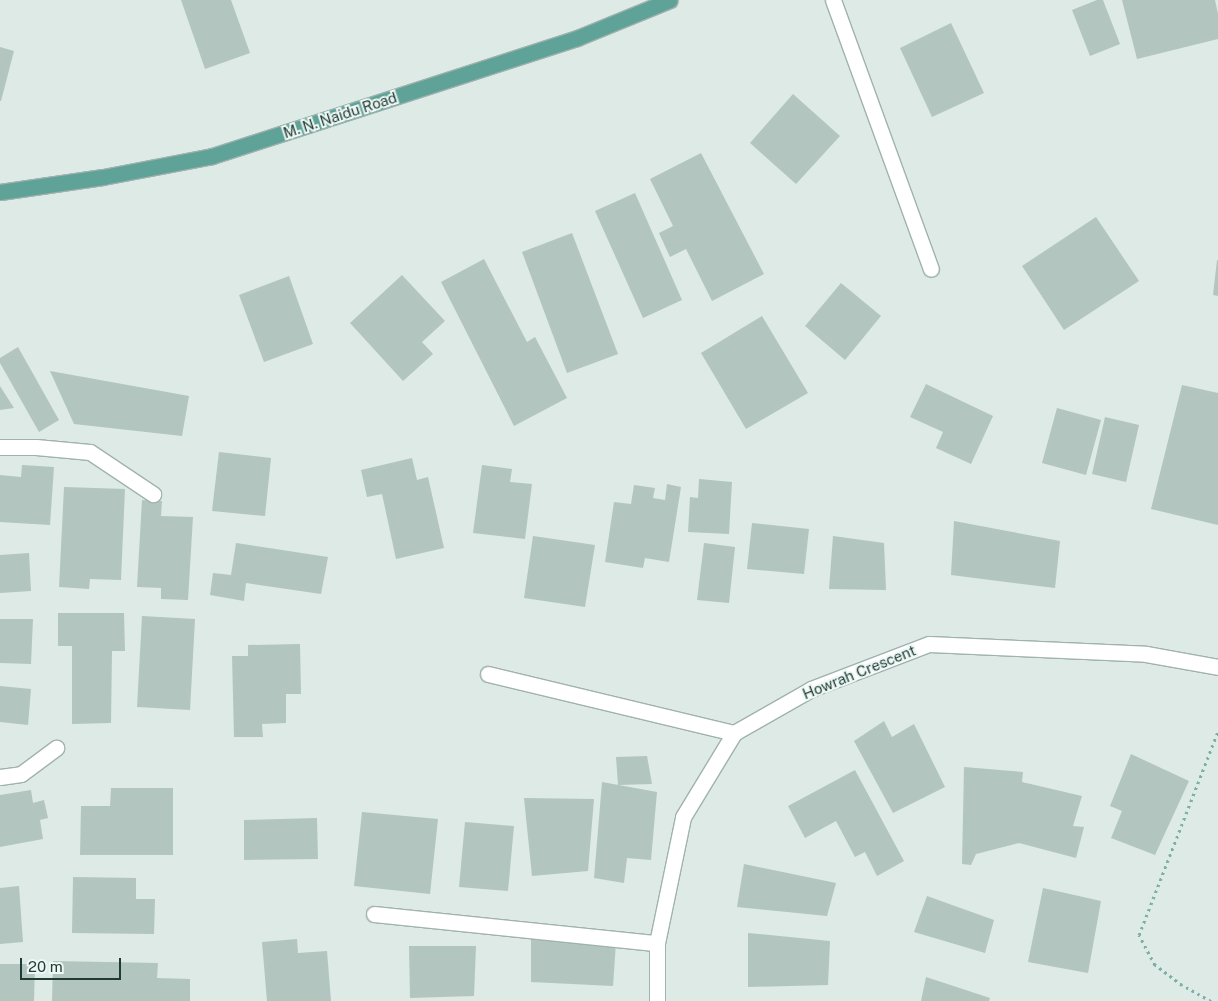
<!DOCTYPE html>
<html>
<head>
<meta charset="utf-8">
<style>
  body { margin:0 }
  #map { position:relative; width:1218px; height:1001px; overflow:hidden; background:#ddeae6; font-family:"Public Sans",sans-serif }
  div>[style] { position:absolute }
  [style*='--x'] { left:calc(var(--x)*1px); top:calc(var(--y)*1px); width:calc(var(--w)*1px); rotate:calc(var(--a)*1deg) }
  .building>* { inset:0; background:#b3c5bf }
  .path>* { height:3px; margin-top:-1.5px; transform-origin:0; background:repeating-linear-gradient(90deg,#7cb0a5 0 2.5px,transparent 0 6.5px) }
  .roads { filter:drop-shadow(1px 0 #a0b2ae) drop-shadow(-1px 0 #a0b2ae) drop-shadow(0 1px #a0b2ae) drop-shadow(0 -1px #a0b2ae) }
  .minor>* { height:15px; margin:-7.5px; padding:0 7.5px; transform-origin:7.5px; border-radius:7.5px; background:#fff }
  .major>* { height:15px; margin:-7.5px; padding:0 7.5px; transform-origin:7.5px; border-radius:7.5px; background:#5fa398 }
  span { translate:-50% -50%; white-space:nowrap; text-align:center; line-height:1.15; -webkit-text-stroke:4px #eef7f3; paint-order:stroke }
  .street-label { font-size:15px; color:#1e3b36 }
  .scale { position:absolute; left:20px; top:958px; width:101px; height:22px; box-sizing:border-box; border:2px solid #1e3b36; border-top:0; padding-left:6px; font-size:15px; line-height:18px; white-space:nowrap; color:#1e3b36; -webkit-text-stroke:4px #eef7f3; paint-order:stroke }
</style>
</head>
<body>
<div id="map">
  <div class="building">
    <i style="clip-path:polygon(181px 0,231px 0,250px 53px,205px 69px)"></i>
    <i style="clip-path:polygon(1097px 0,1103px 0,1120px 44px,1090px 56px,1072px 10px)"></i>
    <i style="clip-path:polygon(1122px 0,1215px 0,1218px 14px,1218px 39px,1137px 59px)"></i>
    <i style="clip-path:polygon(951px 23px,984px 93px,932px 117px,900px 48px)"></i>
    <i style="clip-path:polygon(0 47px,14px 51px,1px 101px,0 101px)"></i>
    <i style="clip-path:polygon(793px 94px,840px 136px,796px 184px,750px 143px)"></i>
    <i style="clip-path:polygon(701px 153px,764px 274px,712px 301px,686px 249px,670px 257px,659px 233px,673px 226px,650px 179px)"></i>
    <i style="clip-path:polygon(635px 193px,682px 300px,643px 318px,595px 211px)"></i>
    <i style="clip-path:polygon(1096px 217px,1139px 281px,1064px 330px,1022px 266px)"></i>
    <i style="clip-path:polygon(572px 233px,618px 354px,567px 373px,522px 252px)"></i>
    <i style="clip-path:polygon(484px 259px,527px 342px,535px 337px,567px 398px,514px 426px,441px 282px)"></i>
    <i style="clip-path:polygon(1217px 260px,1218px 260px,1218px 296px,1213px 295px)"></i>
    <i style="clip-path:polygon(402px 275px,445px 321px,422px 342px,433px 354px,403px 381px,350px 323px)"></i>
    <i style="clip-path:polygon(289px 276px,313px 344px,264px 362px,239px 295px)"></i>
    <i style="clip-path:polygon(841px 283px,881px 316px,845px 360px,805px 326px)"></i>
    <i style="clip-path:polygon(762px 316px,808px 393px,746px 429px,701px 353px)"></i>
    <i style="clip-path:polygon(18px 347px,59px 420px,39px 432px,0 363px,0 358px)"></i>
    <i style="clip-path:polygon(50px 371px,189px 396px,182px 436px,74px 424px)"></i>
    <i style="clip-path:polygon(926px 384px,993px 416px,971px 464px,936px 448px,943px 432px,910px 417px)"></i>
    <i style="clip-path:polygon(1182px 385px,1218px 393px,1218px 525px,1151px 509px)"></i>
    <i style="clip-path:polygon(0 386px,14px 408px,0 410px)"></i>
    <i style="clip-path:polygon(1057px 408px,1101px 420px,1086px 475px,1042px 463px)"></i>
    <i style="clip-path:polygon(1105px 417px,1139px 425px,1126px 482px,1092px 474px)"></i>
    <i style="clip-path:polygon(219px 452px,271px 458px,265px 516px,212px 511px)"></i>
    <i style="clip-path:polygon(412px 458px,417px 480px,428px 477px,444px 548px,396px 559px,382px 494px,367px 497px,361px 470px)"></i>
    <i style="clip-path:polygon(22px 465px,54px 467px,50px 525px,0 522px,0 475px,21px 477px)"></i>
    <i style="clip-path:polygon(482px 465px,512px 469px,510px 482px,532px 484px,525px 539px,473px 533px)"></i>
    <i style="clip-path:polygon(699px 479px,732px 482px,729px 534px,688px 532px,690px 497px,698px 498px)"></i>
    <i style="clip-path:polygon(667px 484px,681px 487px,669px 562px,645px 558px,643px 568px,605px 562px,614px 502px,631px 504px,634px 485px,655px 488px,653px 498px,665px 500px)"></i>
    <i style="clip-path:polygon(64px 487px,125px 489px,121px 580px,90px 579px,89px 589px,59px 587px)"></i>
    <i style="clip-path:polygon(142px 500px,162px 501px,161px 516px,193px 517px,188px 600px,161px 599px,161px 588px,137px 587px)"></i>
    <i style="clip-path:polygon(954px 521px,1060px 541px,1055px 588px,951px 575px)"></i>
    <i style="clip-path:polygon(752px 523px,809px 529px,804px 574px,747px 569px)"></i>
    <i style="clip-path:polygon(533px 536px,595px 545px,585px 607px,524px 598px)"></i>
    <i style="clip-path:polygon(833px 536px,884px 543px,886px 590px,829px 589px)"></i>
    <i style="clip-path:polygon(236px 543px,328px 557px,321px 594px,246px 583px,244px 601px,210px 595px,213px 573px,231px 575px)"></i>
    <i style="clip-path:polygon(704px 543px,735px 547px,729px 603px,697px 600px)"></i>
    <i style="clip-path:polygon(29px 553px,31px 591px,0 593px,0 555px)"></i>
    <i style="clip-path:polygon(58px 613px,124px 613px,125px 651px,112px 651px,111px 723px,72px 724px,72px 646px,58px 646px)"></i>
    <i style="clip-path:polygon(142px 616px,195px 619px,190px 710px,137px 707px)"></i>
    <i style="clip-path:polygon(0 619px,33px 619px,31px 664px,0 663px)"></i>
    <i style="clip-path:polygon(300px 644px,301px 694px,286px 694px,286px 723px,262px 724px,263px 737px,234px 737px,232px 656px,248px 656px,248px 645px)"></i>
    <i style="clip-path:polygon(0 686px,31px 689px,28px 725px,0 722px)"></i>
    <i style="clip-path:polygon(884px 721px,892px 737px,914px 724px,945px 787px,893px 813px,854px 741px)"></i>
    <i style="clip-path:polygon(1131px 754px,1189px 781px,1155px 855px,1111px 838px,1122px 811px,1110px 806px)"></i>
    <i style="clip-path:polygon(647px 756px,652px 784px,618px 785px,616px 757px)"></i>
    <i style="clip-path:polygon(964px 767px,1023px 772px,1022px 782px,1082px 796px,1073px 826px,1084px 827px,1076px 858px,1019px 843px,976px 854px,971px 865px,962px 864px)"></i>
    <i style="clip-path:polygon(855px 770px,904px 861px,877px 876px,865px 852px,855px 857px,836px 821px,805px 838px,788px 806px)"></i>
    <i style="clip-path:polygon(602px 782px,657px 792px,651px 860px,627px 858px,624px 883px,594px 878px)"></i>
    <i style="clip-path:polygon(111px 788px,173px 788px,173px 855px,80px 855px,81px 806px,110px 806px)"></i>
    <i style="clip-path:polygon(31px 790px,33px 803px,44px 800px,48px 818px,40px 820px,43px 839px,0 847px,0 795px)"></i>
    <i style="clip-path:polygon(524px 798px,594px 799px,588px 871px,532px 876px)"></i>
    <i style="clip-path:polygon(362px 812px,438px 819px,430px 894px,354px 886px)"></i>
    <i style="clip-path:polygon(317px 818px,318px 859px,244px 860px,244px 820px)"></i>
    <i style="clip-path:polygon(465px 822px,514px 826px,508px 891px,459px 887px)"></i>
    <i style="clip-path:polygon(744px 864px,836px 883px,827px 916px,737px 907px)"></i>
    <i style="clip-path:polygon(73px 877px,136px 878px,136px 899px,155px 899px,154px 934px,72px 933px)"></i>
    <i style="clip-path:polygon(19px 886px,23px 942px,0 944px,0 888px)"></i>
    <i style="clip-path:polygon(1043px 888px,1101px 901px,1088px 973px,1028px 962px)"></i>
    <i style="clip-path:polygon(927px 896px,994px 920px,985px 953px,914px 932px)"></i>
    <i style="clip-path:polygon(748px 933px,830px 941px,828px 985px,748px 987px)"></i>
    <i style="clip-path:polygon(531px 936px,616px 942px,613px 986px,531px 982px)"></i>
    <i style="clip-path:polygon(297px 939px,298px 953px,327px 951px,331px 1001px,267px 1001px,262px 942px)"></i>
    <i style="clip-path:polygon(409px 946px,476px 946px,474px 996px,410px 998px)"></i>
    <i style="clip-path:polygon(53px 961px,158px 963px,157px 978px,190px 979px,190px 1001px,52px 1001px)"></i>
    <i style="clip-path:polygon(0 964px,35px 964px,34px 1001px,0 1001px)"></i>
    <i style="clip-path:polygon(926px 977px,990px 998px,989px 1001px,921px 1001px)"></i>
  </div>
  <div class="path">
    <i style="--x:1211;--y:1001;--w:33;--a:-151"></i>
    <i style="--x:1182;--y:985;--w:34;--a:-143"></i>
    <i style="--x:1155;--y:965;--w:34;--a:-118"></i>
    <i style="--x:1139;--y:935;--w:219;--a:-68.8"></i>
  </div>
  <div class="roads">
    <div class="minor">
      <i style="--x:833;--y:0;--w:286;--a:70"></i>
      <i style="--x:0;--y:447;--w:36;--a:0"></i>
      <i style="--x:36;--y:447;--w:54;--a:5.3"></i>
      <i style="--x:90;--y:452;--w:76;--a:33.7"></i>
      <i style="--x:488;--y:674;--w:253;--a:13.5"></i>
      <i style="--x:0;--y:777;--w:21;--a:-8"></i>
      <i style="--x:21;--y:774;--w:44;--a:-36.6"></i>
      <i style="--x:374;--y:914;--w:284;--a:5.9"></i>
      <i style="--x:657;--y:1001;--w:58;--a:-90"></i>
      <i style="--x:657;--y:943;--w:129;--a:-78.3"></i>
      <i style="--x:683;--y:817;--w:98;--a:-58.7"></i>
      <i style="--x:734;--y:733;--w:89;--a:-29.7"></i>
      <i style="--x:811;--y:689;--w:126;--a:-20.9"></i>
      <i style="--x:929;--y:644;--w:217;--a:2.6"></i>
      <i style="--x:1146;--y:654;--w:73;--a:10.2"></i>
    </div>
    <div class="major">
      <i style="--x:0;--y:192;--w:104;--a:-8.3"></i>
      <i style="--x:103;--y:177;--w:111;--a:-10.9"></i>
      <i style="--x:212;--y:156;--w:384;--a:-17.9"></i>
      <i style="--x:577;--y:38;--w:100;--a:-22.2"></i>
    </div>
  </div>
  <div class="street-label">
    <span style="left:340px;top:115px;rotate:-18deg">M. N. Naidu Road</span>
    <span style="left:859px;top:672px;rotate:-22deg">Howrah Crescent</span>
  </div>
  <div class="scale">20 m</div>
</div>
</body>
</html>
